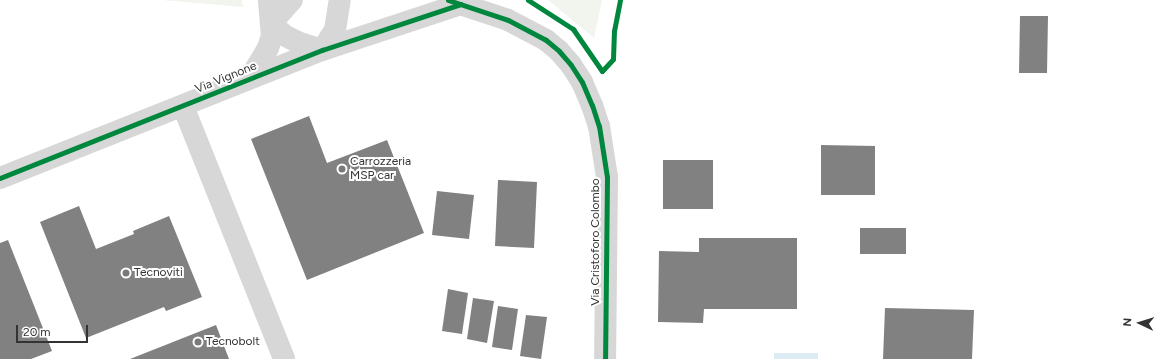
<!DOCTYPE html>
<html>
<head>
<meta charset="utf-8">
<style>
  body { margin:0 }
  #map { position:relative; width:1176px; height:359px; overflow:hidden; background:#fff; font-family:Figtree,sans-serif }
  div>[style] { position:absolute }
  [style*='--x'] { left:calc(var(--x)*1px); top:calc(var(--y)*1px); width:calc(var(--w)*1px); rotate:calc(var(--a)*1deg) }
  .green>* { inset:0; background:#f1f5ed }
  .water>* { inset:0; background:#ddebf3 }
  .building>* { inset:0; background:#818181 }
  .minor>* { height:22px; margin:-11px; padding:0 11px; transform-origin:11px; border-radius:11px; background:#d7d7d7 }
  .tertiary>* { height:22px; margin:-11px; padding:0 11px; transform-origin:11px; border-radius:11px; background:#d7d7d7 }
  .cycleway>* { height:5px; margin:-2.5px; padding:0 2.5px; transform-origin:2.5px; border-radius:2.5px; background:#00873e }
  .dots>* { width:11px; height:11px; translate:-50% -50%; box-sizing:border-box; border:2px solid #fff; border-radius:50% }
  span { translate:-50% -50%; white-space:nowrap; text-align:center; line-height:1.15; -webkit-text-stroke:4px #fff; paint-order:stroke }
  .street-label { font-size:12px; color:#333 }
  .poi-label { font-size:12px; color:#333 }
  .left { translate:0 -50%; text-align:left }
  .north { position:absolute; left:1120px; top:303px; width:40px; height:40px; -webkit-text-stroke:3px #fff; paint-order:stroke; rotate:274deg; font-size:11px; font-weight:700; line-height:16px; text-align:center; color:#333 }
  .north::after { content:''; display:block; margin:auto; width:14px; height:18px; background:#333; clip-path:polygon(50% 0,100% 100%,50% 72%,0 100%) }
  .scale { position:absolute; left:16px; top:325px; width:72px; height:18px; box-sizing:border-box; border:2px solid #333; border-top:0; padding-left:5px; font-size:12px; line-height:14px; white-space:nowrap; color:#333; -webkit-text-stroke:3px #fff; paint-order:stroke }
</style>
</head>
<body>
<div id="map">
  <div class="green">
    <i style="clip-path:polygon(162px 0,242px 0,243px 7px)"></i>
    <i style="clip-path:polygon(548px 0,602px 0,594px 38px)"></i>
  </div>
  <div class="water">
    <i style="clip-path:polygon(774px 353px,818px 353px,818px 359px,774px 359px)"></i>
  </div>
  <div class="building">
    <i style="clip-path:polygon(1020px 16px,1048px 16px,1047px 73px,1019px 73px)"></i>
    <i style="clip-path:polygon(309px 116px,327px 163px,387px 140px,424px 233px,307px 280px,251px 139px)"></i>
    <i style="clip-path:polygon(821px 145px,875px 146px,875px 195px,821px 195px)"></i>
    <i style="clip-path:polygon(663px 160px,713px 160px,713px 209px,663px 209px)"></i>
    <i style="clip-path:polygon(498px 180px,537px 182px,534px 248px,495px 246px)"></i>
    <i style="clip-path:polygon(437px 191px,474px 195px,469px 239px,432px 235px)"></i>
    <i style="clip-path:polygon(79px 206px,96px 249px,134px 234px,133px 231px,169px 216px,202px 297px,166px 311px,164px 307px,86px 338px,40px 222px)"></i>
    <i style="clip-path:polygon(860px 228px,906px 228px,906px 254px,860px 254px)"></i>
    <i style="clip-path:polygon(699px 238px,797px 238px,797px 309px,704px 309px,703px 323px,658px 322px,659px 251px,699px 252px)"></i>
    <i style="clip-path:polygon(8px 240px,52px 351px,31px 359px,0 359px,0 243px)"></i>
    <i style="clip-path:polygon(448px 289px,468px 293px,462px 334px,442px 331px)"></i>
    <i style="clip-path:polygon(473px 298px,494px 301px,487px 343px,467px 339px)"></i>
    <i style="clip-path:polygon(498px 306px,518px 309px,512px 350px,492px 347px)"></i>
    <i style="clip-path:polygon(885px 308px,974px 310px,972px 359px,883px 359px)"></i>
    <i style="clip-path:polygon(526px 315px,547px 317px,541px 359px,520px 356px)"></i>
    <i style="clip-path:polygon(216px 325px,229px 359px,130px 359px)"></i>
  </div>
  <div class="minor">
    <i style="--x:292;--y:0;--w:31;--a:132"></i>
    <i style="--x:271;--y:23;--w:18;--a:43"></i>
    <i style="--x:284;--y:35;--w:15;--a:28"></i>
    <i style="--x:297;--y:42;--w:26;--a:18"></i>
    <i style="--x:322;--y:50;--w:24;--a:-57"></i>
    <i style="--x:335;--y:30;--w:30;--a:-81"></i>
    <i style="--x:243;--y:78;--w:11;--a:-27"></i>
    <i style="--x:253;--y:73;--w:29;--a:-59"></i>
    <i style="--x:268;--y:48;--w:13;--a:-72"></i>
    <i style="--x:272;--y:36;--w:36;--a:-95"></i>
    <i style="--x:183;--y:106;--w:272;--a:68.2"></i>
    <i style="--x:0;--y:178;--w:347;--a:-21.7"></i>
    <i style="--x:322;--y:50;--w:146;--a:-18.3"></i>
  </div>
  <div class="tertiary">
    <i style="--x:448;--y:0;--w:63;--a:18.4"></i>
    <i style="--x:508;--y:20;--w:43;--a:27.8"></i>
    <i style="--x:546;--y:40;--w:17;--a:40"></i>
    <i style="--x:559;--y:51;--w:18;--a:49"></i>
    <i style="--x:571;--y:65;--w:20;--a:57"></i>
    <i style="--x:582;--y:82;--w:25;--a:67"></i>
    <i style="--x:592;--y:105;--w:22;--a:72"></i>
    <i style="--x:599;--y:126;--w:52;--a:81.1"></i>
    <i style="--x:607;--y:177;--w:182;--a:90.6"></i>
  </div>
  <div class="cycleway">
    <i style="--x:448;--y:0;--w:63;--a:18.4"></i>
    <i style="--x:508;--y:20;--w:43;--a:27.8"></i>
    <i style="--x:546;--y:40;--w:17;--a:40"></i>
    <i style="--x:559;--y:51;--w:18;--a:49"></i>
    <i style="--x:571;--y:65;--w:20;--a:57"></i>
    <i style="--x:582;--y:82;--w:25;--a:67"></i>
    <i style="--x:592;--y:105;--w:22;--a:72"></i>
    <i style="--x:599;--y:126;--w:52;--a:81.1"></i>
    <i style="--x:607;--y:177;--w:182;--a:90.6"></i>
    <i style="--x:528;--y:0;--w:54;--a:32.8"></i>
    <i style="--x:573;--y:29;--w:51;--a:55.4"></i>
    <i style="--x:602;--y:71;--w:16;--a:-47"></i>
    <i style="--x:613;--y:59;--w:28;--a:-88"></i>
    <i style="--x:614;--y:31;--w:32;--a:-79"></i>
    <i style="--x:0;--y:178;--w:347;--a:-21.7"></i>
    <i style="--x:322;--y:50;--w:146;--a:-18.3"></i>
  </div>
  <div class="dots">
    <i style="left:342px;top:169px;background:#7a7a7a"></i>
    <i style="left:126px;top:273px;background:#7a7a7a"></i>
    <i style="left:198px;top:342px;background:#7a7a7a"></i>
  </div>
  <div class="street-label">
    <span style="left:226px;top:78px;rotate:-22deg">Via Vignone</span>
    <span style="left:596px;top:242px;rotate:-90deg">Via Cristoforo Colombo</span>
  </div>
  <div class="poi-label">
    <span class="left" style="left:350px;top:169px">Carrozzeria<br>MSP car</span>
    <span class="left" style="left:134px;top:273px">Tecnoviti</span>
    <span class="left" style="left:206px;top:342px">Tecnobolt</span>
  </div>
  <div class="north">N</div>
  <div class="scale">20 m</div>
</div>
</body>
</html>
